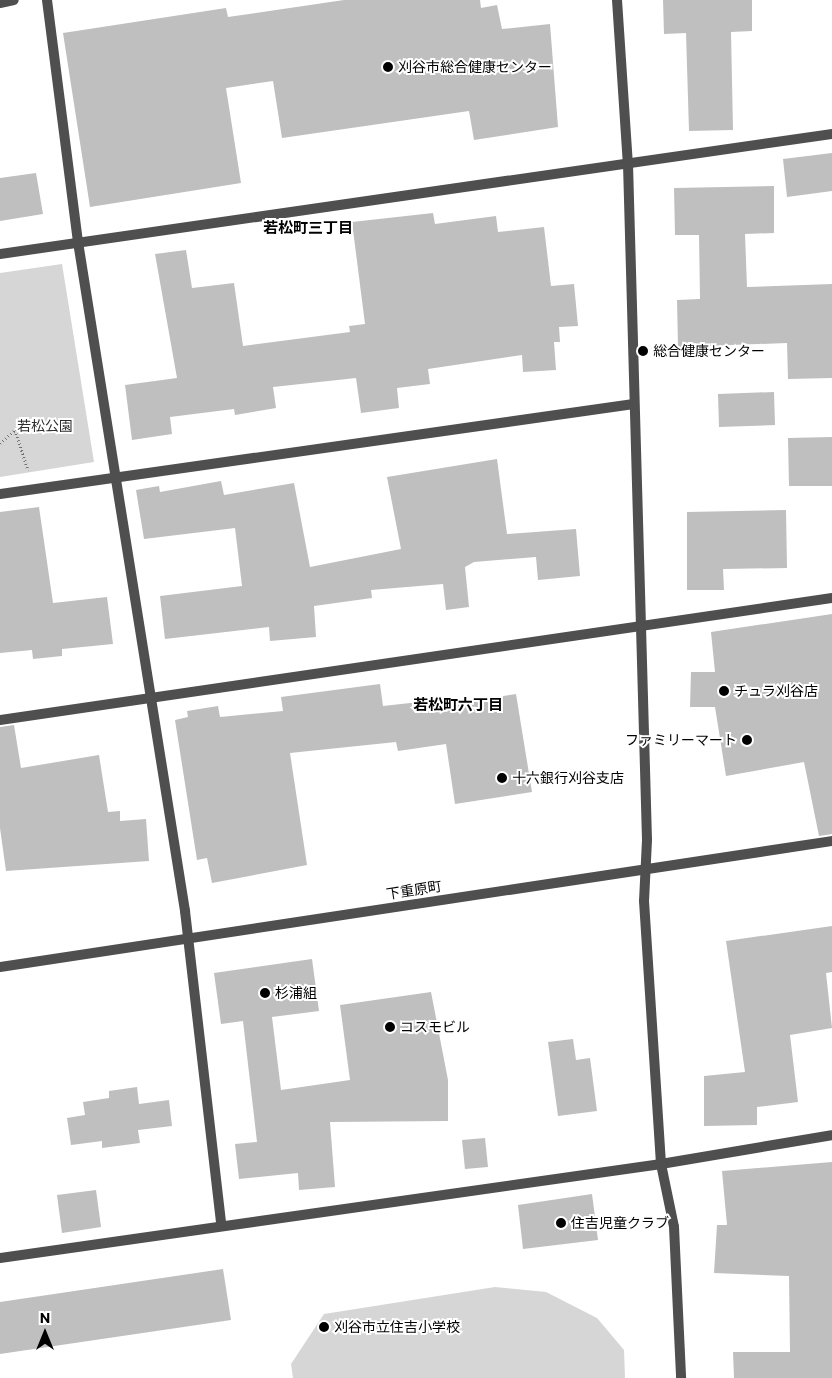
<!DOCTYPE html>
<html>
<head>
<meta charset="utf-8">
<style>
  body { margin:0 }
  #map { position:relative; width:832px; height:1378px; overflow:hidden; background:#fff; font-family:Commissioner,"Noto Sans JP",sans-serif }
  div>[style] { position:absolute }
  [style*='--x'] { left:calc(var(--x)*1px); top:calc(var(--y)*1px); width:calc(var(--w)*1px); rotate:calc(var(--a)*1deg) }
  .green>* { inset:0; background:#d6d6d6 }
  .building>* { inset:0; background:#bfbfbf }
  .path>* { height:3px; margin-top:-1.5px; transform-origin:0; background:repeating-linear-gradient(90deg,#717171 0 1px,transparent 0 3.5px) }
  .minor>* { height:10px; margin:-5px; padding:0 5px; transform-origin:5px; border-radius:5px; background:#4f4f4f }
  .tertiary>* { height:10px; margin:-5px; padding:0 5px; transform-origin:5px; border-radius:5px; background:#4f4f4f }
  .dots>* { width:14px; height:14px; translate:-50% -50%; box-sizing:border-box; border:2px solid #fff; border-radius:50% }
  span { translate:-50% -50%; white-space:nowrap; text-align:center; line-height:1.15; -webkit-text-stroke:4px #fff; paint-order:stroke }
  .poi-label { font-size:14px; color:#000 }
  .left { translate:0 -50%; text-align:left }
  .right { translate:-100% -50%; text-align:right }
  .park-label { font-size:14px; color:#2d2d2d }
  .street-label { font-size:14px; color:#000 }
  .neighbourhood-label { font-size:15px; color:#000; font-weight:700 }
  .north { position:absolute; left:20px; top:1308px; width:50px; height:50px; -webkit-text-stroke:4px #fff; paint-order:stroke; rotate:0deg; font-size:14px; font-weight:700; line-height:20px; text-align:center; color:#000 }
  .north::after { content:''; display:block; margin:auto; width:18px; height:22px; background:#000; clip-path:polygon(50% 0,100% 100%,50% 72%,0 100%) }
</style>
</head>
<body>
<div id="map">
  <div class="green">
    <i style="clip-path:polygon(62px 264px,94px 462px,0 477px,0 273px)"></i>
    <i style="clip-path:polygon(495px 1287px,546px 1292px,597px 1318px,624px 1350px,625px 1378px,293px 1378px,291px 1364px,324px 1314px)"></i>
  </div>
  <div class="building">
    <i style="clip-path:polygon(344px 0,480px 0,481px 8px,497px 5px,502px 29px,550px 24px,558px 127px,474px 140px,469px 111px,282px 138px,273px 81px,226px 88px,241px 183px,90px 207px,63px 33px,226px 8px,228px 17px)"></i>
    <i style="clip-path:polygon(663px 0,752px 0,752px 31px,731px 32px,733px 130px,689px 131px,686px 33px,664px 34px)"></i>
    <i style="clip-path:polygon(832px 153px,832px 191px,787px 197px,783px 159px)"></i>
    <i style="clip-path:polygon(36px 173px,43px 214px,0 221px,0 178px)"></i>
    <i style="clip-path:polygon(774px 186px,774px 233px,745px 234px,747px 287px,832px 284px,832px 378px,788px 379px,787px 343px,678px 347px,677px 300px,700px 299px,699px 235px,675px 235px,674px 188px)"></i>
    <i style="clip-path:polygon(433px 213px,435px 224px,496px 216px,498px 232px,544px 227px,551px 286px,574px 284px,578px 326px,559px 327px,560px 342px,554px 342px,556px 370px,523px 372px,522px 355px,428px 369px,430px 384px,397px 388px,399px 408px,361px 413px,356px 378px,273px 387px,276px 408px,235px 415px,234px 409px,170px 417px,172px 434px,132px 440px,125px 385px,177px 378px,155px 254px,186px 250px,192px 288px,234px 283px,243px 346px,350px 332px,349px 326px,365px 324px,352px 222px)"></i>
    <i style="clip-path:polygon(774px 392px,775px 425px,719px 427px,718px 394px)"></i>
    <i style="clip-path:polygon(832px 437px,832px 486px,789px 486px,788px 438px)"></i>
    <i style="clip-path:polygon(497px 459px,507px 534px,576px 529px,580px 576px,538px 580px,536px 557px,474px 562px,465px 567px,469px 607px,446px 610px,443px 584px,371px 590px,372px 598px,314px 606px,316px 637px,270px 641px,269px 627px,165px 639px,160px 596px,242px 586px,235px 528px,144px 539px,136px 490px,159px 486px,160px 492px,221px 481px,224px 495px,294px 483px,310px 567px,401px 549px,387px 477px)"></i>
    <i style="clip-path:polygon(39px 507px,53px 603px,107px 597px,113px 644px,62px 649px,62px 656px,33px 659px,32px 650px,0 653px,0 512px)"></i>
    <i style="clip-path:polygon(786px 510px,787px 568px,723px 569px,724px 590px,687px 590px,687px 512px)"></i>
    <i style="clip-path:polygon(832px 614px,832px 834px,819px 836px,804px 762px,726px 776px,715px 707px,690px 707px,691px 672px,715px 672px,711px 632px)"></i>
    <i style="clip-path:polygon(380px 684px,383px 706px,428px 701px,429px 707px,516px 694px,532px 792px,455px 804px,446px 744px,398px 751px,396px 742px,290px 753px,307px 865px,212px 883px,207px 858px,197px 860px,175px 720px,188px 717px,187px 711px,218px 706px,220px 717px,283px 711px,281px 697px)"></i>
    <i style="clip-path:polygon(14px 725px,21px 768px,99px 755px,108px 812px,120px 811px,120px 821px,146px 819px,149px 861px,6px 871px,0 828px,0 727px)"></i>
    <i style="clip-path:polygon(832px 926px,832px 972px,826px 973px,832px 1028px,790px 1035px,798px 1102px,757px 1107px,757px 1125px,704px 1126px,704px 1076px,745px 1072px,726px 941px)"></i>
    <i style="clip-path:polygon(312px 959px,319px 1011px,272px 1017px,281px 1090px,350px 1080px,340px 1005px,431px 992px,448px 1080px,448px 1121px,330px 1122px,335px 1187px,299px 1190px,298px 1173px,239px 1179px,235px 1144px,257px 1142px,243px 1021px,221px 1024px,214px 973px)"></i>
    <i style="clip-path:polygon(573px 1039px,576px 1060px,590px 1058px,597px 1111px,558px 1116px,548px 1042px)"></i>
    <i style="clip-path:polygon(137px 1087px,139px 1104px,169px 1100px,172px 1126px,138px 1130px,140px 1143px,102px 1148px,102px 1141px,71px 1145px,67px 1118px,85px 1115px,83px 1102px,109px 1098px,109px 1091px)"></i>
    <i style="clip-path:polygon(485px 1138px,488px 1167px,465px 1169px,462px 1140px)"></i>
    <i style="clip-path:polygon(832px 1162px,832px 1378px,734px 1378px,733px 1352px,790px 1352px,789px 1276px,714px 1273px,717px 1225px,727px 1225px,722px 1171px)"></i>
    <i style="clip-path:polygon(96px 1190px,101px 1227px,62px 1233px,57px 1195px)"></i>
    <i style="clip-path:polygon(592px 1194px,598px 1240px,523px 1249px,518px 1205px)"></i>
    <i style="clip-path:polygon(223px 1269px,231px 1320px,0 1354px,0 1302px)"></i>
  </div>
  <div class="path">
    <i style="--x:0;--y:443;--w:20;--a:-41"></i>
    <i style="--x:15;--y:430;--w:42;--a:72"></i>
  </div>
  <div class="minor">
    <i style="--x:47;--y:0;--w:244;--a:82.7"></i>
    <i style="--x:78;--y:242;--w:678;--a:80.91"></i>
    <i style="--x:185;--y:911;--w:315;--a:83.4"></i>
    <i style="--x:0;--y:3;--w:14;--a:-12"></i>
    <i style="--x:0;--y:254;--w:841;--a:-8.21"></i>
    <i style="--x:0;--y:494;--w:640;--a:-8.08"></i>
    <i style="--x:0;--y:720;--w:841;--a:-8.34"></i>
    <i style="--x:0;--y:1258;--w:668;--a:-8.09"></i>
    <i style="--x:661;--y:1164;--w:173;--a:-9.6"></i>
  </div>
  <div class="tertiary">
    <i style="--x:617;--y:0;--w:164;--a:86.2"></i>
    <i style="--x:628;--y:164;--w:676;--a:88.39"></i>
    <i style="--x:647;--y:840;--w:61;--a:92.8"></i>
    <i style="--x:644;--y:901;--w:264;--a:86.3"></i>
    <i style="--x:661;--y:1164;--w:64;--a:78.3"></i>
    <i style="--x:674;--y:1227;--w:151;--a:87.3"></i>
    <i style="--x:0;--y:967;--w:841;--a:-8.61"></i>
  </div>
  <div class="dots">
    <i style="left:388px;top:67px;background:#000"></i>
    <i style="left:643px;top:351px;background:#000"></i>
    <i style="left:724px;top:691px;background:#000"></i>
    <i style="left:747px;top:740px;background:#000"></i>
    <i style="left:502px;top:778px;background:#000"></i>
    <i style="left:265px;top:993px;background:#000"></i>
    <i style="left:390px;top:1027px;background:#000"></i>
    <i style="left:561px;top:1223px;background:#000"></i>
    <i style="left:324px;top:1327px;background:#000"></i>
  </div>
  <div class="poi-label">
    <span class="left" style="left:398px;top:67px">刈谷市総合健康センター</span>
    <span class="left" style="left:653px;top:351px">総合健康センター</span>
    <span class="left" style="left:734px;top:691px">チュラ刈谷店</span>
    <span class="right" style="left:737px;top:740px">ファミリーマート</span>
    <span class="left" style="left:512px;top:778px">十六銀行刈谷支店</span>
    <span class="left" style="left:275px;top:993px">杉浦組</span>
    <span class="left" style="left:400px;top:1027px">コスモビル</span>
    <span class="left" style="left:571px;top:1223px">住吉児童クラブ</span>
    <span class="left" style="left:334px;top:1327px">刈谷市立住吉小学校</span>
  </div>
  <div class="park-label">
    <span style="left:45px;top:426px">若松公園</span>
  </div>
  <div class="street-label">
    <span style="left:414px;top:890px;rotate:-9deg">下重原町</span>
  </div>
  <div class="neighbourhood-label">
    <span style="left:308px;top:228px">若松町三丁目</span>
    <span style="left:458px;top:705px">若松町六丁目</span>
  </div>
  <div class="north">N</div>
</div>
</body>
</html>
